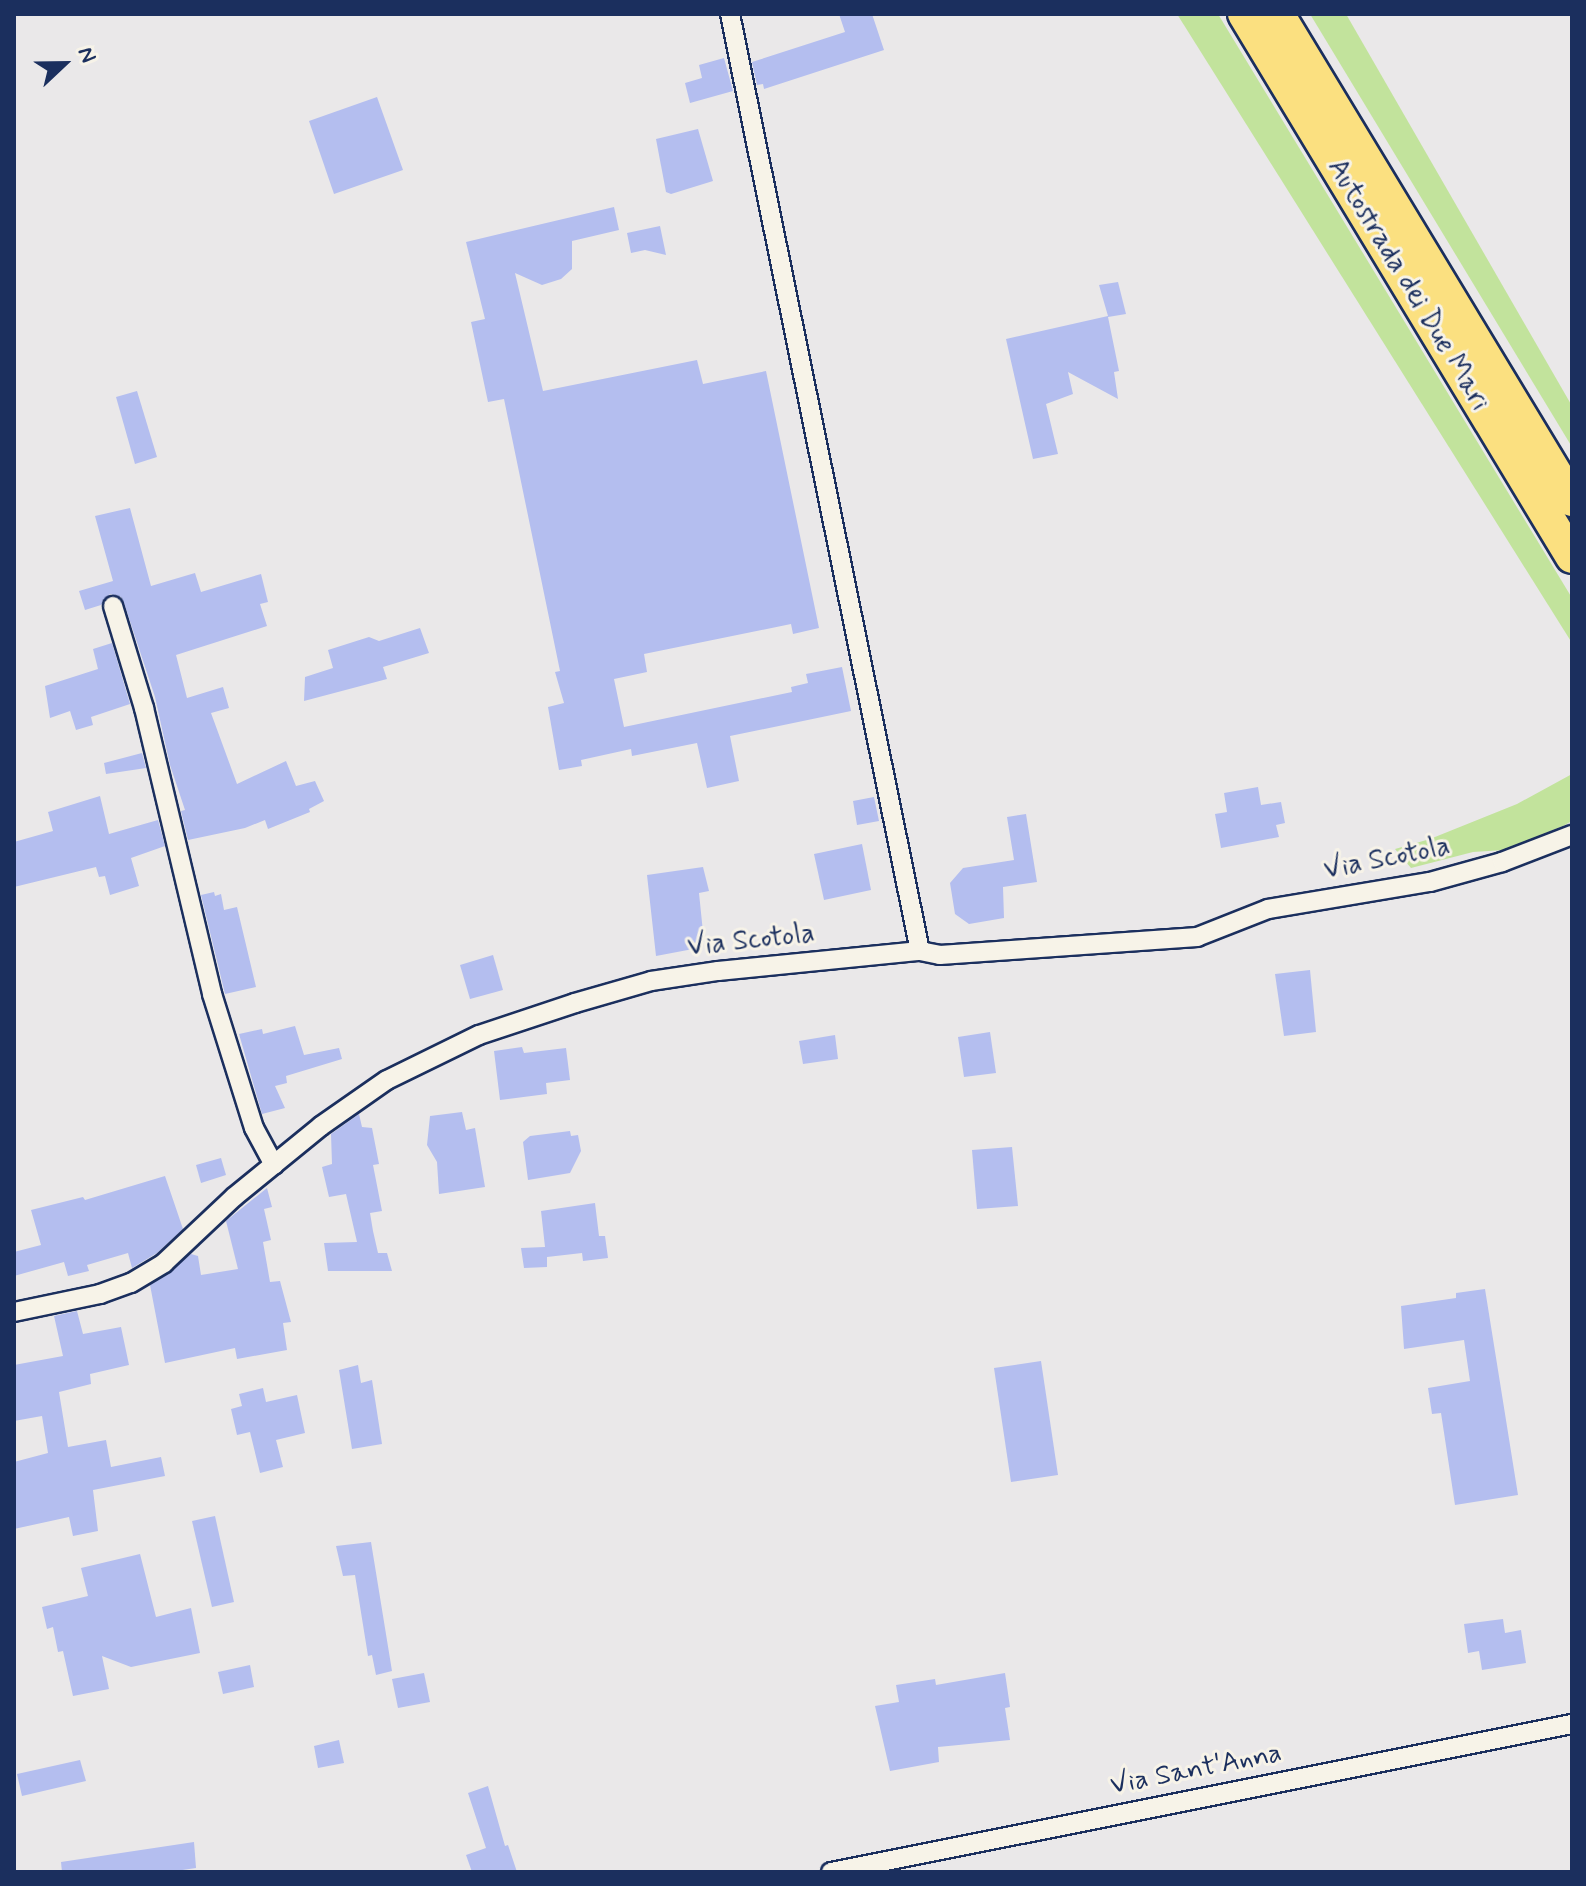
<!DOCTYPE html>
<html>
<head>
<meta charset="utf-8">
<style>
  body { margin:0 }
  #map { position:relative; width:1586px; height:1886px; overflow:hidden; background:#eae8e9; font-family:Mynerve,sans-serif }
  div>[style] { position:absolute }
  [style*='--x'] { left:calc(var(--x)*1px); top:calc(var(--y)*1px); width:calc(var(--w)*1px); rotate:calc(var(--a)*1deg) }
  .green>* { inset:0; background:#c2e39c }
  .building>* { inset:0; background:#b4beef }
  .roads { filter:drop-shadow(2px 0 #1b2f5e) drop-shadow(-2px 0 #1b2f5e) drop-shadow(0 2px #1b2f5e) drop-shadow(0 -2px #1b2f5e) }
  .street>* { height:18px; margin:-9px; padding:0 9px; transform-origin:9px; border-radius:9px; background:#f7f3e8 }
  .highway>* { height:32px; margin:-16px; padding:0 16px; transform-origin:16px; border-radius:16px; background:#fbe080 }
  span { translate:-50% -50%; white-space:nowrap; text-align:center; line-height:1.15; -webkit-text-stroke:6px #f7f3e8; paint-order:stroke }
  .street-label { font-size:28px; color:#1b2f5e }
  .frame { position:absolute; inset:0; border:16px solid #1b2f5e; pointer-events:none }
  .north { position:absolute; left:24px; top:24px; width:80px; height:80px; -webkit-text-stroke:6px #f7f3e8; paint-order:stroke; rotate:68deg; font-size:22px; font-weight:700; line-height:32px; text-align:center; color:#1b2f5e }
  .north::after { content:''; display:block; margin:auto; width:28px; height:36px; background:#1b2f5e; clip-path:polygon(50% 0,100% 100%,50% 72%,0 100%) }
</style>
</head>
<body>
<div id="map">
  <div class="green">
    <i style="clip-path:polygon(1177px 14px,1218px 14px,1572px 598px,1572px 643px)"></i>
    <i style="clip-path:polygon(1310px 14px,1346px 14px,1572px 406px,1572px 447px)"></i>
    <i style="clip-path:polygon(1572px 774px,1572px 821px,1563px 826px,1504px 850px,1473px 852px,1411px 868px,1395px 849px,1430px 839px,1517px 804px)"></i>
  </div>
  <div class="building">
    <i style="clip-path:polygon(839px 14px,872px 14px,884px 50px,764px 89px,763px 84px,757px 85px,752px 62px,845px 32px)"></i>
    <i style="clip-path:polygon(724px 58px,733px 91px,690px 103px,685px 83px,702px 78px,699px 65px)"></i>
    <i style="clip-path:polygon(377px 97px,403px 170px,334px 194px,309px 121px)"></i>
    <i style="clip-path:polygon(698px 129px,713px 181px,671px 194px,666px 192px,656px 139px)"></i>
    <i style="clip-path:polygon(614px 207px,619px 230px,572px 241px,572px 269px,561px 279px,542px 285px,515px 273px,543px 391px,697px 360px,703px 384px,766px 371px,819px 628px,793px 634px,791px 624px,644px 654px,647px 672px,614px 679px,624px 727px,792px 692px,791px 687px,808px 683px,806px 674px,842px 667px,851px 711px,730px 736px,739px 781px,707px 788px,697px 743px,632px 756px,631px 749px,581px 760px,582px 766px,559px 770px,548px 707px,564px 703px,555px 672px,560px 671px,504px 399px,488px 402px,471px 322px,485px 319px,466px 242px)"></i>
    <i style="clip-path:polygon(660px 226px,666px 255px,645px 250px,631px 253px,627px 233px)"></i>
    <i style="clip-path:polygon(1118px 282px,1126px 314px,1108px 317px,1119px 371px,1114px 372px,1118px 399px,1068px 372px,1073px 394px,1046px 404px,1058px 454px,1033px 459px,1006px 339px,1108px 316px,1099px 285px)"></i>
    <i style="clip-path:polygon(137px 391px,157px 457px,135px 464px,116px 397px)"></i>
    <i style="clip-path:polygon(130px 508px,151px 586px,195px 573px,201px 592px,261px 574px,268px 602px,260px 604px,267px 626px,176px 655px,187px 698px,223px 687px,229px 708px,211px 713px,237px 784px,286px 761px,296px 786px,315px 781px,324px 801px,309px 809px,310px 812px,268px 829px,265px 820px,245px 828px,188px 840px,181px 811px,185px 810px,170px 765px,155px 697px,124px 603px,121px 597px,110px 594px,101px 605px,85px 610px,79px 591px,113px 581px,95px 516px)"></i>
    <i style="clip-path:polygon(420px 628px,429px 653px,383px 667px,387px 679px,304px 701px,305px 677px,333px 668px,328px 650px,369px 637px,379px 641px)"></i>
    <i style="clip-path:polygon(112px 643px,130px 704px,91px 717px,93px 725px,76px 730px,70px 711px,50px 718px,45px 686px,98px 669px,93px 649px)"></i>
    <i style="clip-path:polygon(142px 753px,146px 768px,106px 774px,104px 763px)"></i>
    <i style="clip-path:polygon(1258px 787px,1261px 805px,1281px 802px,1285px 823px,1276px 825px,1279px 837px,1221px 848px,1215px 814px,1227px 812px,1224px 793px)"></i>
    <i style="clip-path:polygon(100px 796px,109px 834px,158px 820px,165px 846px,131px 858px,139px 886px,110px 895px,105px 876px,99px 877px,96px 867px,14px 887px,14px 842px,53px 831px,48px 812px)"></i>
    <i style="clip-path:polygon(874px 797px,879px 821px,857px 825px,853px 801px)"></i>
    <i style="clip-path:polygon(1026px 814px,1037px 882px,1003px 887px,1004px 918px,969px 924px,955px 914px,950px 883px,963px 868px,1014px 860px,1007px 817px)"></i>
    <i style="clip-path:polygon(862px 844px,871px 890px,824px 900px,814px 854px)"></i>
    <i style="clip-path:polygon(703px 867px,709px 891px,699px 893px,704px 942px,692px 944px,693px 949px,656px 956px,647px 875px)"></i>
    <i style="clip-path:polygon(214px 892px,215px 896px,221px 894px,224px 910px,237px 907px,256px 987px,225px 994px,201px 895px)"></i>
    <i style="clip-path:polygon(493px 955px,503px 990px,470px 999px,460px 965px)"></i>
    <i style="clip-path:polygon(1310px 970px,1316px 1032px,1284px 1036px,1275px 974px)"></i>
    <i style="clip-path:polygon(295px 1026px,304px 1055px,339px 1048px,342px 1059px,286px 1076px,287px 1083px,275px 1086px,285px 1108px,262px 1114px,239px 1034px,262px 1029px,263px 1034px)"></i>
    <i style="clip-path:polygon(990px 1032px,996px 1073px,964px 1077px,958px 1037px)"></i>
    <i style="clip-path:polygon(835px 1035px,838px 1059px,803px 1064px,799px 1041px)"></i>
    <i style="clip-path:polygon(522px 1047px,524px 1053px,566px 1048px,570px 1080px,546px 1083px,547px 1094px,500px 1100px,494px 1051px)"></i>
    <i style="clip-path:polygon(462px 1112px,466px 1130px,475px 1128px,485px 1187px,439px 1194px,437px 1162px,427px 1145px,430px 1116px)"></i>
    <i style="clip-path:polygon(359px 1114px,362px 1127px,372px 1128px,379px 1164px,373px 1165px,382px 1211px,370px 1213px,373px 1231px,378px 1253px,387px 1253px,392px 1271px,328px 1271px,324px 1243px,357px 1242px,346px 1194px,329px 1197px,322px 1167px,332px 1164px,331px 1134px)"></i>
    <i style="clip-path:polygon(570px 1131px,571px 1136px,578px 1135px,581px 1151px,570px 1173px,528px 1180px,523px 1142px,530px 1136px)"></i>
    <i style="clip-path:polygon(1012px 1147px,1018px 1206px,977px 1209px,972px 1150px)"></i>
    <i style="clip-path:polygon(221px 1158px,226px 1175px,201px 1183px,196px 1165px)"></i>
    <i style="clip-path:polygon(165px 1176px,183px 1229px,157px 1253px,132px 1268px,128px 1253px,87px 1265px,89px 1271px,68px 1276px,64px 1262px,14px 1276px,14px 1252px,41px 1245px,31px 1210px,83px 1197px,85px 1200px)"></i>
    <i style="clip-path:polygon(267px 1188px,272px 1207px,264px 1209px,271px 1240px,263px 1242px,270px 1282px,280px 1281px,291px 1322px,283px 1323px,287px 1350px,237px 1359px,235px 1348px,165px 1363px,150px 1285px,191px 1254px,198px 1256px,201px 1275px,238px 1269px,226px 1221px)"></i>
    <i style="clip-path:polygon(595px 1203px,599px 1236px,605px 1236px,608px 1258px,583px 1261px,582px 1253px,547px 1257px,547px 1267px,524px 1268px,521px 1248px,545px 1247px,541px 1211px)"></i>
    <i style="clip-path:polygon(1485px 1289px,1518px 1495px,1455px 1505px,1441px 1413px,1432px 1414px,1428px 1388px,1470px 1381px,1464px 1340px,1404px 1349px,1401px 1306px,1456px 1298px,1456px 1293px)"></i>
    <i style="clip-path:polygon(77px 1311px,83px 1334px,121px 1327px,129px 1365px,90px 1374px,91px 1384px,59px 1392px,68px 1447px,106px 1440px,111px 1467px,161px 1457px,165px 1476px,93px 1490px,98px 1531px,73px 1536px,69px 1517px,14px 1529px,14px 1462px,48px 1453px,42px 1416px,14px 1421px,14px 1365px,63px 1356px,54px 1316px)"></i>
    <i style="clip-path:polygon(1041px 1361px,1058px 1475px,1011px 1482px,994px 1368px)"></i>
    <i style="clip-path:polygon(358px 1365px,361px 1383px,372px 1380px,382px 1444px,352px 1449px,339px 1370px)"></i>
    <i style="clip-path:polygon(263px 1388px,266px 1402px,297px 1395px,305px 1433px,276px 1440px,283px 1467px,260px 1473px,250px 1432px,237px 1435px,231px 1409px,242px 1406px,239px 1394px)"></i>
    <i style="clip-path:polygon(215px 1516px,234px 1602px,212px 1607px,192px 1521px)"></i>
    <i style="clip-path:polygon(371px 1542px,392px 1671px,376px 1675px,372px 1655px,368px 1656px,355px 1575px,343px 1576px,336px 1546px)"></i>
    <i style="clip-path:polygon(140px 1554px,156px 1617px,191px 1608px,200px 1653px,131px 1667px,102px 1656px,109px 1689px,73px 1696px,63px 1651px,58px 1652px,53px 1627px,47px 1629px,42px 1607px,88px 1596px,81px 1568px)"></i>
    <i style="clip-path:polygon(1503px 1619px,1505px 1633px,1521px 1630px,1526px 1663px,1482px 1670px,1479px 1651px,1468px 1653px,1464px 1624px)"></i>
    <i style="clip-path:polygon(250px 1665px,254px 1687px,223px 1694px,218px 1672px)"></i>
    <i style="clip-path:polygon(424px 1673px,430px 1702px,398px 1708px,392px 1679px)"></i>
    <i style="clip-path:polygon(1005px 1673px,1010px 1707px,1005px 1708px,1010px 1740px,938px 1747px,939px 1762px,890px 1771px,875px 1706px,899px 1702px,896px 1685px,935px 1679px,936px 1685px)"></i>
    <i style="clip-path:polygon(339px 1740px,344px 1763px,318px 1768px,314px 1746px)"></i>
    <i style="clip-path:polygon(80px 1760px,86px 1781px,22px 1796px,17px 1774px)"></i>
    <i style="clip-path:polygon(488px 1786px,505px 1846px,508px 1845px,517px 1872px,472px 1872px,466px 1855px,486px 1848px,468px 1793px)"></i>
    <i style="clip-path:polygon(194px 1842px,196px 1868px,169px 1872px,62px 1872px,61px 1862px)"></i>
  </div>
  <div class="roads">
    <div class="street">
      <i style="--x:730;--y:14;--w:956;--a:78.54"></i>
      <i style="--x:113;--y:606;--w:107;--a:73.1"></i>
      <i style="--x:144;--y:708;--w:294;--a:76.6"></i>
      <i style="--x:212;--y:994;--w:140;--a:72.6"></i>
      <i style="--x:254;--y:1128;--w:42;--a:61.6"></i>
      <i style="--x:14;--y:1312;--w:88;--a:-11.8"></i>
      <i style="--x:100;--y:1294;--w:33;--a:-20"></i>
      <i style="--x:131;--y:1283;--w:39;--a:-31"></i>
      <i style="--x:164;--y:1263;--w:96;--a:-43.3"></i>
      <i style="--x:234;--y:1197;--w:112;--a:-39.2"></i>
      <i style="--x:321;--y:1126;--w:80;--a:-34.9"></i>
      <i style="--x:387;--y:1080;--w:102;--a:-26.1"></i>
      <i style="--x:479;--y:1035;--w:101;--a:-18.4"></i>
      <i style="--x:575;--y:1003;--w:79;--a:-16.1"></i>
      <i style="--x:651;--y:981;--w:68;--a:-8.5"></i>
      <i style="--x:718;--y:971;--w:203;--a:-5.7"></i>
      <i style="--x:920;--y:951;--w:20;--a:11"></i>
      <i style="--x:940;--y:955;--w:258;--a:-4"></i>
      <i style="--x:1197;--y:937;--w:76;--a:-21.5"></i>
      <i style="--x:1268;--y:909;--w:164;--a:-9.5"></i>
      <i style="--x:1430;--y:882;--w:75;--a:-15.5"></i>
      <i style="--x:1502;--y:862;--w:75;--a:-21.1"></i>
      <i style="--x:831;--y:1872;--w:756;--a:-11.3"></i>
    </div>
    <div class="highway">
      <i style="--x:1244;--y:14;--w:634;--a:58.87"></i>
      <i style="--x:1278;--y:14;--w:568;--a:58.83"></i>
    </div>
  </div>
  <div class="street-label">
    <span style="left:1408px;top:285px;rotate:59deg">Autostrada dei Due Mari</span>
    <span style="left:1387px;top:859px;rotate:-11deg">Via Scotola</span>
    <span style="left:751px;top:941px;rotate:-6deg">Via Scotola</span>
    <span style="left:1196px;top:1770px;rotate:-11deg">Via Sant'Anna</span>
  </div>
  <div class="frame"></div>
  <div class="north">N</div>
</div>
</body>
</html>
